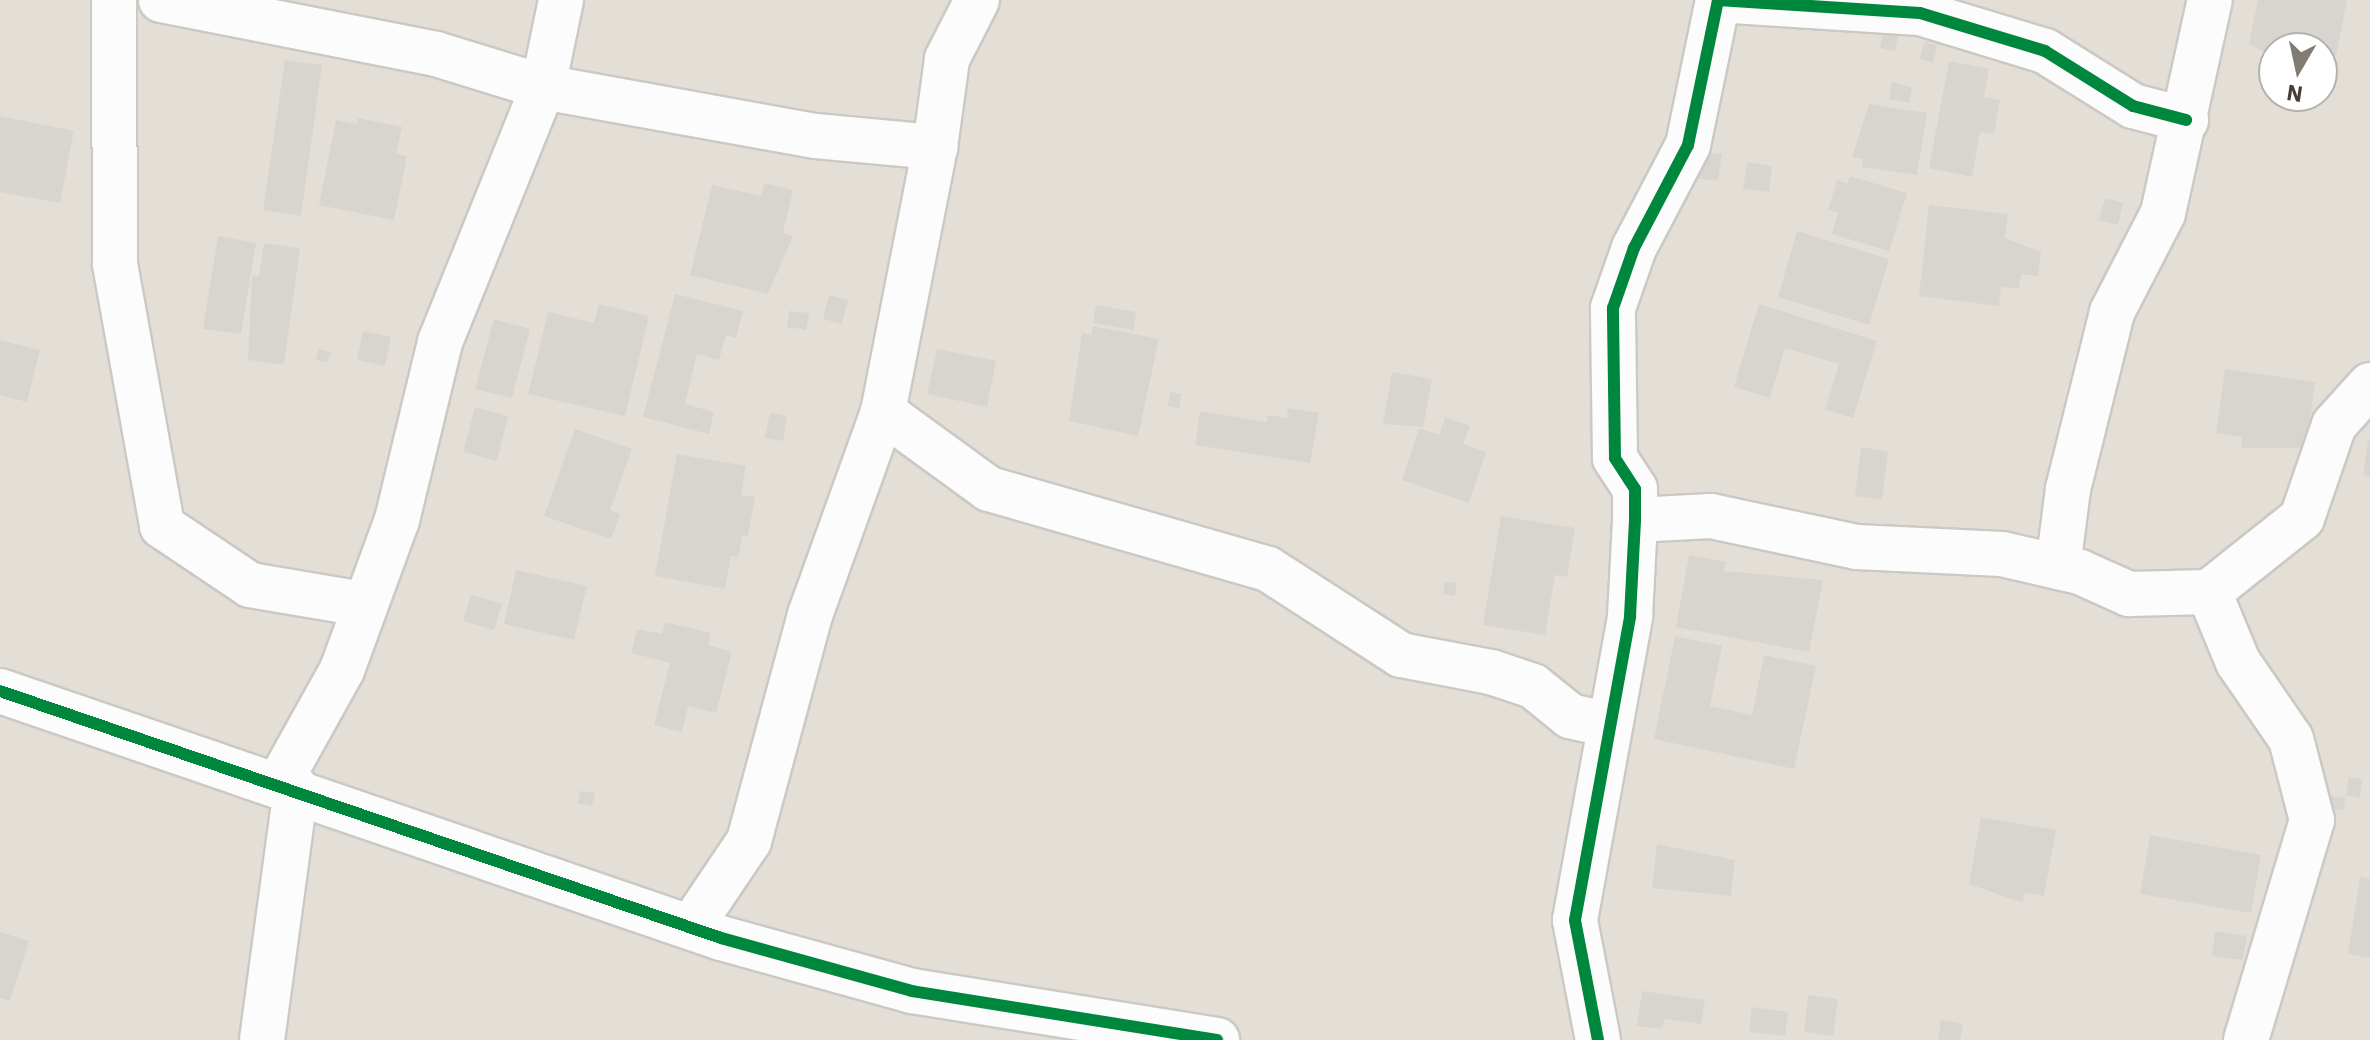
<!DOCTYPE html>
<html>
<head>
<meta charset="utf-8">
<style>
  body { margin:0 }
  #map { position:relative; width:2370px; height:1040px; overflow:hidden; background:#f0ede9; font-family:"IBM Plex Sans",sans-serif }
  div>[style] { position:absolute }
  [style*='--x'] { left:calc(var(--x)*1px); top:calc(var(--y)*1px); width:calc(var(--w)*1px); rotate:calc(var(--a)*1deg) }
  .residential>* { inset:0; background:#e4dfd6 }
  .building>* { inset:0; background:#d8d4d0 }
  .roads { filter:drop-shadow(2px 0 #ccc9c5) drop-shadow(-2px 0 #ccc9c5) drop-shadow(0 2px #ccc9c5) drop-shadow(0 -2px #ccc9c5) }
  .minor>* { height:44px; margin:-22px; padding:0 22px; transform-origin:22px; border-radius:22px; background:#fdfcfc }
  .cycleway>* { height:12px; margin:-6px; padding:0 6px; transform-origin:6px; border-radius:6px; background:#00873e }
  span { translate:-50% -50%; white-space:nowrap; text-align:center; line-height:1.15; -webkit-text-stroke:8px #fff; paint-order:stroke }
  .north { position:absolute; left:2258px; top:32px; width:80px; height:80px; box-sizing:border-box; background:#fff; border:2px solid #b5b2ae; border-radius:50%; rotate:189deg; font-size:22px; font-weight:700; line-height:32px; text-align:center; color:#453e35 }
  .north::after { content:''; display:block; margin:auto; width:28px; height:36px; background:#817b74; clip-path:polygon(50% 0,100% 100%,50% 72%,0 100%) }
</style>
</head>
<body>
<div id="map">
  <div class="residential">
    <i style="clip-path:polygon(evenodd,0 0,2370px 0,2370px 1040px,0 1040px,0 0,2274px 48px,2322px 48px,2322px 96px,2274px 96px,2274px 48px)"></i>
  </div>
  <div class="building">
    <i style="clip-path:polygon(2258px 0,2347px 0,2336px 56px,2322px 48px,2274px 48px,2274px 57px,2249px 44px)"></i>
    <i style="clip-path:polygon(1883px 31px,1898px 35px,1895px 51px,1880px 48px)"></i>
    <i style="clip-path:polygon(1924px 42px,1937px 45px,1933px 63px,1920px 59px)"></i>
    <i style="clip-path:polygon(285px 60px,322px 65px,301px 216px,263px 210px)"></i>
    <i style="clip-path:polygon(1949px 61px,1989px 69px,1984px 97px,2000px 100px,1994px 134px,1980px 132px,1972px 177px,1929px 168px)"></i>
    <i style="clip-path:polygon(1892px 82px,1912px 87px,1909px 103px,1889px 99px)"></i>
    <i style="clip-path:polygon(1869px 104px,1927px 113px,1917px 175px,1862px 167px,1863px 159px,1852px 157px)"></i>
    <i style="clip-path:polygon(0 116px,74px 131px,60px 203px,0 192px)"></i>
    <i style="clip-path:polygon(358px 118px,402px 127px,396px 154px,407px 156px,394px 220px,319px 205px,336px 120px,357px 124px)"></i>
    <i style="clip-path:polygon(1695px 151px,1722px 154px,1718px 181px,1692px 178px)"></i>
    <i style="clip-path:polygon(1747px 162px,1772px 166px,1769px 192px,1743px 189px)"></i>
    <i style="clip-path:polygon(1850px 176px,1907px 193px,1889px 251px,1832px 234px,1838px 213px,1828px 210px,1837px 180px,1847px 184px)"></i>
    <i style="clip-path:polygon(764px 183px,793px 190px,783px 233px,793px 236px,768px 294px,690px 275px,712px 185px,761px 196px)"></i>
    <i style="clip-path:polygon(2105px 198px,2123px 203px,2118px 225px,2099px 220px)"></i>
    <i style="clip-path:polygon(1929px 205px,2008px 214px,2005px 238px,2041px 252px,2038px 276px,2021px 274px,2019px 289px,2001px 287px,1999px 306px,1919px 296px)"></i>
    <i style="clip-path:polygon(1797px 231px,1889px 259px,1869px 325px,1778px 297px)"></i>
    <i style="clip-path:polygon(218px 236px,256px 243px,241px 334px,203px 329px)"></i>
    <i style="clip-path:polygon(264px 243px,300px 248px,284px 365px,248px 360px,252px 276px,259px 277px)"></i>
    <i style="clip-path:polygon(675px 294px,743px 311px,736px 338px,726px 335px,719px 360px,697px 354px,685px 404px,714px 412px,709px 434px,643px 417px)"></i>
    <i style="clip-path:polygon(829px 295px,848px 300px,842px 324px,823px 319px)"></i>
    <i style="clip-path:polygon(599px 304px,649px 316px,625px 416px,528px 394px,548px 312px,594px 323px)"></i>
    <i style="clip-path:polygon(1759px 304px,1877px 341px,1853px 418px,1825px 410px,1839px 364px,1785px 348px,1770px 398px,1734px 387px)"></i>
    <i style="clip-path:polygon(1096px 305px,1136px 312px,1134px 330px,1093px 323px)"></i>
    <i style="clip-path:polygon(789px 311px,809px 313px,806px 330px,787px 327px)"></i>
    <i style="clip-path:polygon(494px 319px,530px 329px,512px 398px,475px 389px)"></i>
    <i style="clip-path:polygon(1093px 326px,1159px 339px,1138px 436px,1069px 421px,1082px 333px,1091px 335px)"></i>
    <i style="clip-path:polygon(363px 331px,391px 337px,385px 366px,357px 360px)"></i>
    <i style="clip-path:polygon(0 340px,40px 350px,27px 402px,0 395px)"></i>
    <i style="clip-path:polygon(319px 349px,331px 352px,327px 363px,316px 360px)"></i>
    <i style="clip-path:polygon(937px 349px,996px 361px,987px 407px,927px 394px)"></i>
    <i style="clip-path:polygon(2225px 369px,2315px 382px,2306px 448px,2241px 448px,2242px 437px,2216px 433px)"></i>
    <i style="clip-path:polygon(1392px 372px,1432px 379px,1423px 427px,1383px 424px)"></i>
    <i style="clip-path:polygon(1170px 392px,1181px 394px,1179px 409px,1168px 406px)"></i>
    <i style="clip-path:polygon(475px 407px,508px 416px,497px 461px,463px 452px)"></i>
    <i style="clip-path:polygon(1288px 408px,1319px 413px,1310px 463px,1195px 445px,1200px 411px,1267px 422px,1268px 415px,1287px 418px)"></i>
    <i style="clip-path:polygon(770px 413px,787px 416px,783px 441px,765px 438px)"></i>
    <i style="clip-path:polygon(1445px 417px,1470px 426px,1463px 444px,1486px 452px,1469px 503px,1402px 480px,1419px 428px,1439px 435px)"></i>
    <i style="clip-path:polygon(575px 429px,632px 449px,610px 510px,620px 514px,611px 539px,544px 516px)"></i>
    <i style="clip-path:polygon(2368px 441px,2370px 441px,2370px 476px,2363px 475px)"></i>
    <i style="clip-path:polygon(1861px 447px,1888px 451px,1882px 500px,1855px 496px)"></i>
    <i style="clip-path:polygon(677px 454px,746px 466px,741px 495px,755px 497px,748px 536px,742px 535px,739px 557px,731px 556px,725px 589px,655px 576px)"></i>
    <i style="clip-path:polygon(1501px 516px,1575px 528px,1567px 577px,1555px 575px,1545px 635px,1483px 625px)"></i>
    <i style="clip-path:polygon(1689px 555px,1726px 562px,1724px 571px,1823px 580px,1809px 652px,1676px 627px)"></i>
    <i style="clip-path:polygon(516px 570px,587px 586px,574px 640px,504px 624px)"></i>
    <i style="clip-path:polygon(1445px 582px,1457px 583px,1455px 596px,1443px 594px)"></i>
    <i style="clip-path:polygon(471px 595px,502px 604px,494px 630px,463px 621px)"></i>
    <i style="clip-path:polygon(665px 622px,711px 633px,708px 645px,732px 652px,716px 713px,688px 706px,682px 732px,654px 725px,670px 663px,631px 653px,637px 629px,662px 634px)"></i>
    <i style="clip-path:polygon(1675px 636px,1722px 646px,1710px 706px,1752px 715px,1764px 655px,1816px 666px,1794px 769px,1654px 739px)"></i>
    <i style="clip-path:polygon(2349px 777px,2362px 779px,2360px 798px,2346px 795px)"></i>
    <i style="clip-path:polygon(580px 791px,595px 793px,592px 806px,578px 803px)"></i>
    <i style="clip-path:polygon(2326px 795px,2345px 798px,2344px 810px,2324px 807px)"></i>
    <i style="clip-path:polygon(1981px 817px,2056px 830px,2044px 896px,2024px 893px,2023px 903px,1969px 884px)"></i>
    <i style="clip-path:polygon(2150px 835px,2261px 855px,2251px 913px,2140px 894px)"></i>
    <i style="clip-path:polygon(1657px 844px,1735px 860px,1731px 896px,1652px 888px)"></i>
    <i style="clip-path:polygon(2360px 877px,2370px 879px,2370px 958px,2348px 954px)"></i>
    <i style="clip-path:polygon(2215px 931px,2247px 936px,2243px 960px,2212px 956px)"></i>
    <i style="clip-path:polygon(0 932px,29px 941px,10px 1001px,0 998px)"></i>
    <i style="clip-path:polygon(1642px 991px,1705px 1000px,1701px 1024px,1664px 1019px,1662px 1029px,1637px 1026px)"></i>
    <i style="clip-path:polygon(1808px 995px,1838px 999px,1833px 1036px,1804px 1032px)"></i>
    <i style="clip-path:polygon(1752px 1007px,1788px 1012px,1785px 1036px,1749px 1032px)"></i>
    <i style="clip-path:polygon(1941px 1020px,1963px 1024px,1960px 1040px,1938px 1040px)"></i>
  </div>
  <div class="roads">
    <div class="minor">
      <i style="--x:114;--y:0;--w:264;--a:89.8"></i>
      <i style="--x:115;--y:264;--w:266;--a:79.8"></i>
      <i style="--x:162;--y:526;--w:106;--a:33.8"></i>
      <i style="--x:250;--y:585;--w:114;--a:9.6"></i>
      <i style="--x:161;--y:0;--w:280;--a:11.1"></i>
      <i style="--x:436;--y:54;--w:112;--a:17.1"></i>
      <i style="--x:543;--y:87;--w:277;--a:10.2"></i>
      <i style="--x:816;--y:136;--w:120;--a:5.3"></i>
      <i style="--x:935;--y:147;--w:89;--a:-82.2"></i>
      <i style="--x:947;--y:59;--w:66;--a:-63"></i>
      <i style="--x:935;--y:147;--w:270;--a:101.1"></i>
      <i style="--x:883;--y:412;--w:131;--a:36"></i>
      <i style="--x:989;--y:489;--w:290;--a:16"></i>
      <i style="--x:1268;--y:569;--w:158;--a:32.9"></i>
      <i style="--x:1401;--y:655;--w:92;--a:10.7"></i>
      <i style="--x:1491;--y:672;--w:44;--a:18.4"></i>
      <i style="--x:1533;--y:686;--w:48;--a:39"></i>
      <i style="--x:1570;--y:716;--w:39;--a:13"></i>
      <i style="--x:1635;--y:520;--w:76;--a:-3"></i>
      <i style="--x:1711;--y:516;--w:149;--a:12"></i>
      <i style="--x:1857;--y:547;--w:145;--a:2.8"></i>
      <i style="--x:2002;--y:554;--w:80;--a:13"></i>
      <i style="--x:2080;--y:572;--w:54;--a:24.2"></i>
      <i style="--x:2129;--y:594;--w:80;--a:-1.4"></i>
      <i style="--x:2209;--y:592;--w:119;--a:-38.5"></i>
      <i style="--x:2302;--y:518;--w:98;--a:-71"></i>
      <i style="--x:2334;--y:425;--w:54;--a:-48"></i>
      <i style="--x:2058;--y:567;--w:79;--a:-82.7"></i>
      <i style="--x:2068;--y:489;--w:182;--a:-76"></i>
      <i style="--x:2112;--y:312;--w:111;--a:-62.7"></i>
      <i style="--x:2163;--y:213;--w:218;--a:-77.6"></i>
      <i style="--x:2209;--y:592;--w:76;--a:67.5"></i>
      <i style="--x:2238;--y:662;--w:93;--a:55.5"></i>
      <i style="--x:2291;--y:739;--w:84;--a:75.5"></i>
      <i style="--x:2312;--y:820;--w:230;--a:106.7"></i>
      <i style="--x:0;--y:691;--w:762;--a:18.91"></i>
      <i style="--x:721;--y:938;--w:198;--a:15.5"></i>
      <i style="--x:912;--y:991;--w:309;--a:9.1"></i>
      <i style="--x:278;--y:785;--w:132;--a:-60.9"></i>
      <i style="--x:342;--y:670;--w:160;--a:-69.9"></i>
      <i style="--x:397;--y:520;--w:183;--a:-76.4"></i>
      <i style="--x:440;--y:342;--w:275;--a:-68"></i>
      <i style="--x:543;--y:87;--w:89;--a:-78.3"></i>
      <i style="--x:691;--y:927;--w:104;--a:-56"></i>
      <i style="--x:749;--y:841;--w:234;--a:-74.9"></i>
      <i style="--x:810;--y:615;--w:216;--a:-70.2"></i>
      <i style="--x:262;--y:1040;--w:254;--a:-82.3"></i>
      <i style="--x:1598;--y:1040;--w:122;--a:-100.9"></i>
      <i style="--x:1575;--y:920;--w:309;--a:-79.7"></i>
      <i style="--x:1630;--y:616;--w:96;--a:-87"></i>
      <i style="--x:1635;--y:520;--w:31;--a:-90"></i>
      <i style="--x:1635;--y:489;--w:37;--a:-123"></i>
      <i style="--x:1615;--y:458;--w:150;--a:-90.8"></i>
      <i style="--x:1613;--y:308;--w:64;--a:-70.7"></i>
      <i style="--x:1634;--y:248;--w:116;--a:-62.3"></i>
      <i style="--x:1688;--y:145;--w:148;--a:-78.3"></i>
      <i style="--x:1718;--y:0;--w:202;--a:3.7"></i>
      <i style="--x:1920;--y:13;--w:131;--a:16.9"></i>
      <i style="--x:2045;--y:51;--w:104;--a:32"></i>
      <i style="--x:2133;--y:106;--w:55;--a:14.8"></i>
    </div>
  </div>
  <div class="cycleway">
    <i style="--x:0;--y:691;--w:762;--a:18.91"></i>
    <i style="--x:721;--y:938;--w:198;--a:15.5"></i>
    <i style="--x:912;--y:991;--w:309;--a:9.1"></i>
    <i style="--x:1598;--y:1040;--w:122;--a:-100.9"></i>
    <i style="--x:1575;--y:920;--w:309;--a:-79.7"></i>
    <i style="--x:1630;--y:616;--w:96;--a:-87"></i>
    <i style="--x:1635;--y:520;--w:31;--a:-90"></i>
    <i style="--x:1635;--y:489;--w:37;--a:-123"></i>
    <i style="--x:1615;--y:458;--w:150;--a:-90.8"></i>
    <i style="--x:1613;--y:308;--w:64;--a:-70.7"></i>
    <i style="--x:1634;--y:248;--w:116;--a:-62.3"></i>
    <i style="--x:1688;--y:145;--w:148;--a:-78.3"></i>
    <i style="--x:1718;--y:0;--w:202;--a:3.7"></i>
    <i style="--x:1920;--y:13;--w:131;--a:16.9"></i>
    <i style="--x:2045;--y:51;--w:104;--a:32"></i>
    <i style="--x:2133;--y:106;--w:55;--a:14.8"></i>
  </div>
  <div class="north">N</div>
</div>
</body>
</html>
